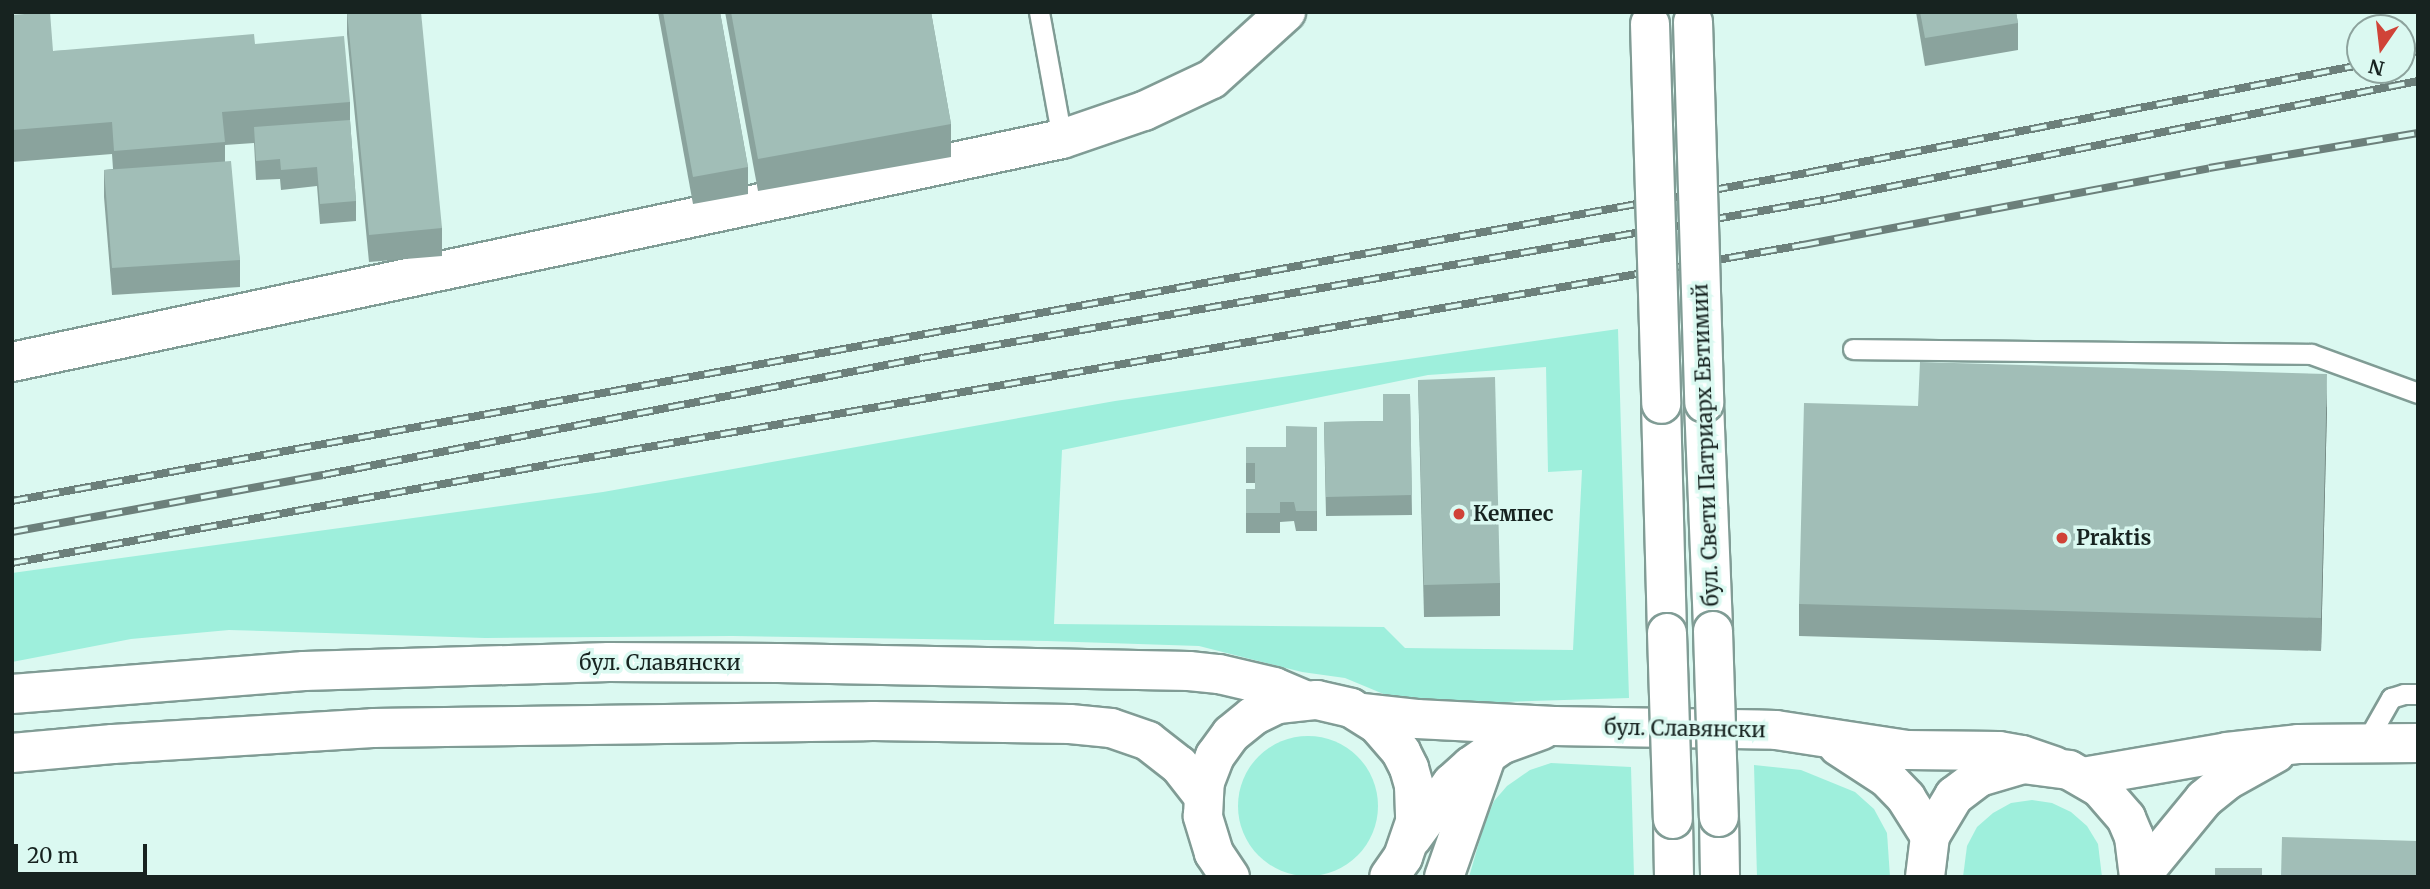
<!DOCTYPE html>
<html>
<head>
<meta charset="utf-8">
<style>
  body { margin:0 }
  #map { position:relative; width:2430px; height:889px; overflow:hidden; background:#dbf9f1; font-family:Merriweather,serif }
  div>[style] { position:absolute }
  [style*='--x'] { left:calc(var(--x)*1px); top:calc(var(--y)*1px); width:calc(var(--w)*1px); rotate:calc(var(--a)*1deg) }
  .green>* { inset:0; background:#9eefdc }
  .round { border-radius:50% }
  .roads { filter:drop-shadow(2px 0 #809c95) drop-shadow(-2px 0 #809c95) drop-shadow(0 2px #809c95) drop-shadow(0 -2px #809c95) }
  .service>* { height:19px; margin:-9.5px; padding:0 9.5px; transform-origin:9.5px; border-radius:9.5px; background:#fff }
  .minor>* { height:38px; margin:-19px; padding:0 19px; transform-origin:19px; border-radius:19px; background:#fff }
  .primary>* { height:38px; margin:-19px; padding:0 19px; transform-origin:19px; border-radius:19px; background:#fff }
  .rail>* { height:8px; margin-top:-4px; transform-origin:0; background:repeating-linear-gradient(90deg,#dbf9f1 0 16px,#6c807b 0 32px); box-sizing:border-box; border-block:2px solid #6c807b }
  .bridges { filter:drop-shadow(2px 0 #809c95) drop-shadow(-2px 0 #809c95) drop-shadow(0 2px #809c95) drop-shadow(0 -2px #809c95) }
  .primary-bridge>* { height:38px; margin:-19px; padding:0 19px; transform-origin:19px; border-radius:19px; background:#fff }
  .wall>* { inset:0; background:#8aa39d }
  .shaded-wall>* { inset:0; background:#718580 }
  .building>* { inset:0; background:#a1beb7 }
  .dots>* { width:19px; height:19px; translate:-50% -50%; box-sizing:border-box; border:4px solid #dbf9f1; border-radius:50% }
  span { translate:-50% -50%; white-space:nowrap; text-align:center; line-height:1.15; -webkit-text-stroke:7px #dbf9f1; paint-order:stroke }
  .street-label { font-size:21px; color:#172320 }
  .poi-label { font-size:21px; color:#172320; font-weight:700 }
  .left { translate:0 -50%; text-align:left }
  .frame { position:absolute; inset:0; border:14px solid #172320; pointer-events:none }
  .north { position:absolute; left:2346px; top:14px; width:70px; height:70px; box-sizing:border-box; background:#dbf9f1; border:2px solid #8da39d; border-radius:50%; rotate:194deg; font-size:19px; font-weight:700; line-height:28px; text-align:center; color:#172320 }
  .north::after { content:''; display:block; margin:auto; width:24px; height:32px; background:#d04338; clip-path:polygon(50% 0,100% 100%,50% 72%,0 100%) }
  .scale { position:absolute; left:14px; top:844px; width:133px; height:32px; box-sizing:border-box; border:4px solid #172320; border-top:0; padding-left:9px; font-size:21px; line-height:24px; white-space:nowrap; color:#172320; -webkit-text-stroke:5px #dbf9f1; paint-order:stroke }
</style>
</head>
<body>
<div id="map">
  <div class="green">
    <i style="clip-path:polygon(evenodd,1618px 329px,1629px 698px,1410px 705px,1345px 678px,1302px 672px,1199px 646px,1047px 641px,732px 636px,485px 638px,229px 630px,131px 639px,12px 662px,12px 573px,603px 492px,1115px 401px,1618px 329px,1546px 367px,1548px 472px,1582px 470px,1573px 650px,1405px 648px,1384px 627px,1054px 624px,1062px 450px,1428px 375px,1546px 367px)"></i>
    <i class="round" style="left:1238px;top:736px;width:140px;height:140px"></i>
    <i style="clip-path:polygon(1551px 763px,1631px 767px,1634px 877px,1469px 877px,1484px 825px,1494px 801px,1507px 786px,1530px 770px)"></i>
    <i style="clip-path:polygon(1754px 765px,1801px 770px,1855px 792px,1874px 809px,1887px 833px,1890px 877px,1757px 877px)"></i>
    <i style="clip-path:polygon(2032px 800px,2052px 803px,2071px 812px,2087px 826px,2098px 844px,2102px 877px,1963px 877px,1967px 846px,1977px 827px,1993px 813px,2011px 803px)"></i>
  </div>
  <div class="roads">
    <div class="service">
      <i style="--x:1039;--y:12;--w:129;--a:79.7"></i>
      <i style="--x:1853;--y:349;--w:458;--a:0.6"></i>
      <i style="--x:2311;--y:354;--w:114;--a:20"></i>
      <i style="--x:2366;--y:742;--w:51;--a:-60.4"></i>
      <i style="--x:2391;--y:698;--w:14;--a:-17"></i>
      <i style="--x:2404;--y:694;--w:14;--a:0"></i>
    </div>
    <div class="minor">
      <i style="--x:12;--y:362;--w:1073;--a:-11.99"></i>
      <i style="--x:1062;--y:139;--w:87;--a:-18.9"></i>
      <i style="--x:1144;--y:111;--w:75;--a:-25.2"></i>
      <i style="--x:1212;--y:79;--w:100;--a:-42.2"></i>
    </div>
    <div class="primary">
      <i style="--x:1704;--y:403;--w:228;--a:87.7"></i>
      <i style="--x:1661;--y:404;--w:229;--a:88.5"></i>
      <i style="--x:12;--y:694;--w:293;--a:-4.5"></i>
      <i style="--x:304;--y:671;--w:305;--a:-1.7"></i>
      <i style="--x:609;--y:662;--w:169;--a:0.3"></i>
      <i style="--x:778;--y:663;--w:411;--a:1.1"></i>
      <i style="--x:1189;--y:671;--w:30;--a:6"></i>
      <i style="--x:1219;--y:674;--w:57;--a:13.3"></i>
      <i style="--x:1274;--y:687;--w:34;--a:23"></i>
      <i style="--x:1362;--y:713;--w:55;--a:6.2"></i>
      <i style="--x:1417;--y:719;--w:137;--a:2.9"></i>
      <i style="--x:1554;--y:726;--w:222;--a:1"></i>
      <i style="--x:1776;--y:730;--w:133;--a:8.7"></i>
      <i style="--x:1907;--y:750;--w:92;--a:0.6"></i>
      <i style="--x:1999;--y:751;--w:23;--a:10"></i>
      <i style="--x:2022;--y:755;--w:34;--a:19"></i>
      <i style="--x:1838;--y:746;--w:59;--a:33.1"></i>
      <i style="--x:1887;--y:778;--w:28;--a:46"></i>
      <i style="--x:1906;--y:798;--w:45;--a:57.7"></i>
      <i style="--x:12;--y:753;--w:101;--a:-5.1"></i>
      <i style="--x:113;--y:744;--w:260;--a:-3.5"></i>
      <i style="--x:373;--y:728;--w:500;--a:-0.8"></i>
      <i style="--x:873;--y:721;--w:197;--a:0.9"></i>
      <i style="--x:1070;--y:724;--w:41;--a:5.6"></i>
      <i style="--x:1111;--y:728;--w:39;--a:19"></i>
      <i style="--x:1148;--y:741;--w:39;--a:38"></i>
      <i style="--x:1179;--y:765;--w:39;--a:52"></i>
      <i style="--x:2083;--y:777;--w:146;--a:-9.8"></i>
      <i style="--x:2227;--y:752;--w:71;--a:-6.4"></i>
      <i style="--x:2298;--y:744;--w:120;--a:-0.5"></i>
      <i style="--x:1719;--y:817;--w:60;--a:89"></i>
      <i style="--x:1673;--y:819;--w:58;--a:89"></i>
      <i style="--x:1412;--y:838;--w:68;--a:-54"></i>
      <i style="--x:1452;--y:783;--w:25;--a:-42"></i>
      <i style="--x:1471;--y:766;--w:39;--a:-35"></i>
      <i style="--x:1503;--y:744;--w:41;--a:-19.7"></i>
      <i style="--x:1230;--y:877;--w:29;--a:-124"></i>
      <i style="--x:1214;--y:853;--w:39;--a:-107"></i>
      <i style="--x:1203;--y:816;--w:34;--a:-87"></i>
      <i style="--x:1205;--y:782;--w:28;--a:-69"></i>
      <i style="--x:1215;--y:756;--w:27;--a:-54"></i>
      <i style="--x:1231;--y:734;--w:28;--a:-39"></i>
      <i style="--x:1253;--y:716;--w:28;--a:-26"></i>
      <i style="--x:1278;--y:704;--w:39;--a:-6"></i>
      <i style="--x:1317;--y:700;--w:35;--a:13"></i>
      <i style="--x:1351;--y:708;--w:31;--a:32"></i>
      <i style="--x:1377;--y:724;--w:37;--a:49"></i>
      <i style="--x:1401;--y:752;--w:18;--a:63"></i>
      <i style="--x:1409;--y:768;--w:19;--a:74"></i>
      <i style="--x:1414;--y:786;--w:36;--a:88"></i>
      <i style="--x:1415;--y:822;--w:37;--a:109"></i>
      <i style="--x:1403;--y:857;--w:24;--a:125"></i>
      <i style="--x:1444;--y:877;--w:127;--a:-70.7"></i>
      <i style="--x:1925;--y:877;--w:41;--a:-83"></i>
      <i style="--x:1930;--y:836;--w:47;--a:-59"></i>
      <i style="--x:1954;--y:796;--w:31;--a:-37"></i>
      <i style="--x:1979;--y:777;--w:46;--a:-16.5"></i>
      <i style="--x:2023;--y:764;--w:46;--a:7.4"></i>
      <i style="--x:2069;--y:770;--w:36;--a:30"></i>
      <i style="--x:2100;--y:788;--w:40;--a:49"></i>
      <i style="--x:2126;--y:818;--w:21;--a:67"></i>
      <i style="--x:2134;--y:837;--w:40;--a:82.9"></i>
      <i style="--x:2140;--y:877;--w:101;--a:-50.6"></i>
      <i style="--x:2204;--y:799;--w:28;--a:-39"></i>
      <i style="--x:2226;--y:781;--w:57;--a:-29.2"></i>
    </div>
  </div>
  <div class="rail">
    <i style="--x:2402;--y:55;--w:16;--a:-14"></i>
    <i style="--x:12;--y:501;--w:1829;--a:-10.36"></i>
    <i style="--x:1811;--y:172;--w:559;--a:-11.03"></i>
    <i style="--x:12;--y:532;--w:316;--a:-10.4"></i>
    <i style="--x:323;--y:475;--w:610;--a:-11.05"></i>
    <i style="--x:922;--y:358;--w:916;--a:-9.94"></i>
    <i style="--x:1824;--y:200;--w:606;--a:-11.33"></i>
    <i style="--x:12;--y:563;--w:560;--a:-10.39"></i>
    <i style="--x:563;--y:462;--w:1259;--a:-9.93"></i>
    <i style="--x:1803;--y:245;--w:413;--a:-10.7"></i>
    <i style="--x:2209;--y:168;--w:212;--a:-9.5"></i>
  </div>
  <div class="bridges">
    <div class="primary-bridge">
      <i style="--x:1693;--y:22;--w:381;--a:88.3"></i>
      <i style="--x:1650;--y:24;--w:380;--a:88.3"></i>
      <i style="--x:1713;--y:631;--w:186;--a:88.2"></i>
      <i style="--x:1667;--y:633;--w:186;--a:88.2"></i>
    </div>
  </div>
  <div class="wall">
    <i style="clip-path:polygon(347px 12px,442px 228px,442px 256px,369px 262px,347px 34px)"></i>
    <i style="clip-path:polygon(658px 12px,720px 12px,748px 167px,748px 194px,693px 204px)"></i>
    <i style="clip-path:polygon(725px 12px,931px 12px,951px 124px,951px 157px,758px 191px)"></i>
    <i style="clip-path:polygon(1916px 12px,2016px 12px,2018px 23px,2018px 50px,1925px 66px)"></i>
    <i style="clip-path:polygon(12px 15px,53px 51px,255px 44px,350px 102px,350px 120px,356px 201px,356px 221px,320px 224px,317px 186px,281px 190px,280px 179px,256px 180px,254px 143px,225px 145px,225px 162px,240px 260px,240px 287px,112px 295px,104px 197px,104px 170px,113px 169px,112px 154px,12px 162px)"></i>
    <i style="clip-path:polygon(1418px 380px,1500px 583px,1500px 616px,1424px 617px)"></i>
    <i style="clip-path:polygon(1410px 394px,1412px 515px,1326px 516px,1324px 422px,1383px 421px)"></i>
    <i style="clip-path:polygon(1918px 406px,2327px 407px,2321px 651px,1799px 636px,1799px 604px)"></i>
    <i style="clip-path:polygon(1317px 427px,1317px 531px,1296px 531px,1294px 521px,1280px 522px,1280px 533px,1246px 533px,1246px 489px,1255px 489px,1255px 483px,1246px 483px,1246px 447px,1286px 447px)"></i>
  </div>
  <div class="shaded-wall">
    <i style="clip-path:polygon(2327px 374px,2327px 407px,2321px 651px,2321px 618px)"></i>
  </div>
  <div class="building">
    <i style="clip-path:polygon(50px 12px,53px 51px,254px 34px,255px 44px,344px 36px,350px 102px,222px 112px,225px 142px,114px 151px,112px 122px,12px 130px,12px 15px)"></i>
    <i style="clip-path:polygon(347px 12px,421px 12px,442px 228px,369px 235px)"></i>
    <i style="clip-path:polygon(663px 12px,720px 12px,748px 167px,693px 177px)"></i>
    <i style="clip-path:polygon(731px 12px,931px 12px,951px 124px,758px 159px)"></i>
    <i style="clip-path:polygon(1920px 12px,2016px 12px,2018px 23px,1925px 38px)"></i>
    <i style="clip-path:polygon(350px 120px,356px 201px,320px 204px,317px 167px,281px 170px,280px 159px,256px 161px,254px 127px)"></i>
    <i style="clip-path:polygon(231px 161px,240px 260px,112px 268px,104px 170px)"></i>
    <i style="clip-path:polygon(1920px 362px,2327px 374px,2321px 618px,1799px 604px,1804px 403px,1918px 406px)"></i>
    <i style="clip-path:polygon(1495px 377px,1500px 583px,1424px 585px,1418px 380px)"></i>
    <i style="clip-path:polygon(1383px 394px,1410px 394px,1412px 495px,1326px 497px,1324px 422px,1383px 421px)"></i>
    <i style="clip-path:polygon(1286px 426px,1317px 427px,1317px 511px,1296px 511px,1294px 502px,1280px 502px,1280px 513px,1246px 513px,1246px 489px,1255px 489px,1255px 463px,1246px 463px,1246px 447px,1286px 447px)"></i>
    <i style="clip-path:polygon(2282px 837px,2418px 841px,2418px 877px,2281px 877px)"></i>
    <i style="clip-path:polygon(2215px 868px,2262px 868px,2262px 877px,2215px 877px)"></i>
  </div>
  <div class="dots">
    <i style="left:1459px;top:514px;background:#d04338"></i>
    <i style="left:2062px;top:538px;background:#d04338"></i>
  </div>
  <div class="street-label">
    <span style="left:1706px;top:445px;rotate:-92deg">бул. Свети Патриарх Евтимий</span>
    <span style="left:660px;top:663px">бул. Славянски</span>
    <span style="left:1685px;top:729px;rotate:1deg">бул. Славянски</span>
  </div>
  <div class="poi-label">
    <span class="left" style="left:1473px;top:514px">Кемпес</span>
    <span class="left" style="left:2076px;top:538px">Praktis</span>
  </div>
  <div class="frame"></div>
  <div class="north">N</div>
  <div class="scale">20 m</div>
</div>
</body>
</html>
